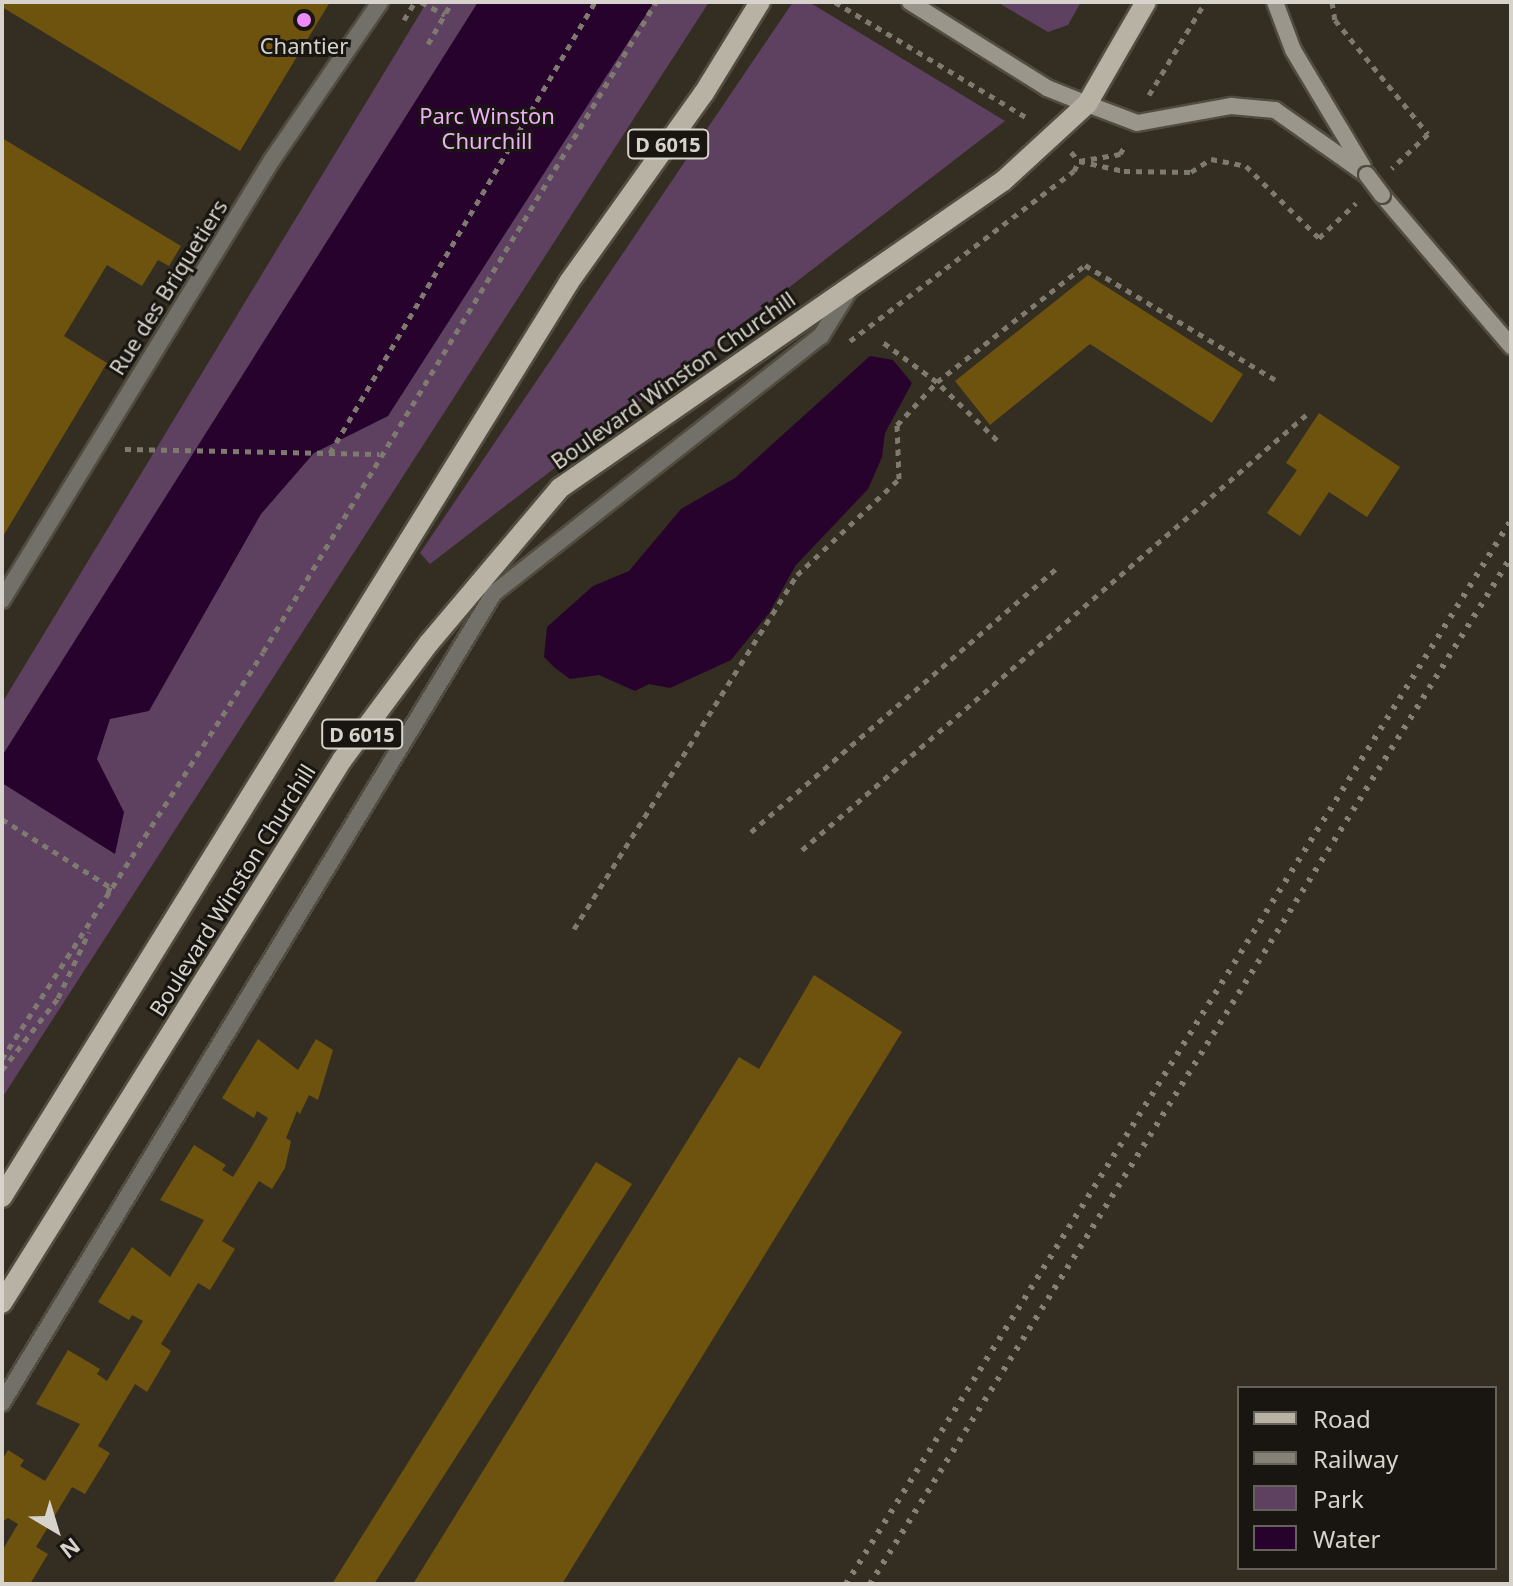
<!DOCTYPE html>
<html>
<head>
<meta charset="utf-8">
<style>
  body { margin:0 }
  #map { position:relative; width:1513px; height:1586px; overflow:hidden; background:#332e21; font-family:"Noto Sans",sans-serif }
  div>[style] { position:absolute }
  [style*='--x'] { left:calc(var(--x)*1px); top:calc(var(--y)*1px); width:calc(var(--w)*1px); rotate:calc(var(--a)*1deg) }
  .green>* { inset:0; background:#5e4061 }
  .water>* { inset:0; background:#27022c }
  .building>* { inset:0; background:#6e530f }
  .path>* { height:5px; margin-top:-2.5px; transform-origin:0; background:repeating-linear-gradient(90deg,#7f7a70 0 6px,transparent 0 12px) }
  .roads { filter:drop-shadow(2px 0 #514c40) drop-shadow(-2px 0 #514c40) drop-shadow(0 2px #514c40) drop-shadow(0 -2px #514c40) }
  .lane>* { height:16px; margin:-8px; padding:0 8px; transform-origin:8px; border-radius:8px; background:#73706a }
  .street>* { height:16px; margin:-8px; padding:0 8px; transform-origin:8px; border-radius:8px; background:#73706a }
  .secondary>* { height:16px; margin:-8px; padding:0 8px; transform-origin:8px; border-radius:8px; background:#9a968c }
  .primary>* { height:20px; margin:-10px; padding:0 10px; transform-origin:10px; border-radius:10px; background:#b8b2a5 }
  .rail>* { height:6px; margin-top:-3px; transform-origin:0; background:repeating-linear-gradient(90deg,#858177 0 4px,transparent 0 12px) }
  .bridges { filter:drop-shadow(2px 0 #514c40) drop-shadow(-2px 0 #514c40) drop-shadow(0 2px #514c40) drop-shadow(0 -2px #514c40) }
  .secondary-bridge>* { height:16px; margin:-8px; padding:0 8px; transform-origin:8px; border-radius:8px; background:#9a968c }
  .dots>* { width:22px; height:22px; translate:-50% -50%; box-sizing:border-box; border:4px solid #191611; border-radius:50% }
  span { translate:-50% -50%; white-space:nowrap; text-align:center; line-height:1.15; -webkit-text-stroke:6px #191611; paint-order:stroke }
  .shield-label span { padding:2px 6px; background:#191611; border:2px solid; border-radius:6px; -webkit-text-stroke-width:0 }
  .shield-label { font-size:20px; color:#d7d3cc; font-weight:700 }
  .poi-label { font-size:22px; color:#d7d3cc }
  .park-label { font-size:22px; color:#eeaff6 }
  .street-label { font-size:22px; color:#d7d3cc }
  .frame { position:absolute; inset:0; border:4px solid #d7d3cc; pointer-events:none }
  .legend { position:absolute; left:1237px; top:1386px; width:260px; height:184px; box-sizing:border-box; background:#191611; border:2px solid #65625c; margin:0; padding:10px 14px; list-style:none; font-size:24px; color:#d7d3cc }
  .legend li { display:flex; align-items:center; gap:16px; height:40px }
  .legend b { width:40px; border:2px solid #65625c }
  .north { position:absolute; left:16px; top:1490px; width:80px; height:80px; -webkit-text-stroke:6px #191611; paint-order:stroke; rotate:142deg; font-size:22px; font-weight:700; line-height:32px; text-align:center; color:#d7d3cc }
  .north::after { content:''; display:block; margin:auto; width:28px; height:36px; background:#d7d3cc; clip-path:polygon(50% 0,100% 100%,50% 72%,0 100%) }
</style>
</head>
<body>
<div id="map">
  <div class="green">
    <i style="clip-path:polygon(427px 2px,709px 2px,2px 1098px,2px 703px)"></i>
    <i style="clip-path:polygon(793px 2px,809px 2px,1005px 121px,430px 564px,420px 553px)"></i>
    <i style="clip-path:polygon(997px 2px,1081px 2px,1068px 25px,1048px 32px)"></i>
  </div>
  <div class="water">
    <i style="clip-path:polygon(478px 2px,654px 2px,388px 416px,314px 453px,261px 514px,149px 711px,110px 719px,97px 759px,124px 812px,115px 854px,2px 783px,2px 756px)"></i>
    <i style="clip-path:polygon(870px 356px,893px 360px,912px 383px,885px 433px,882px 457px,868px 489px,796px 565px,769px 613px,731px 660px,670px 688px,649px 684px,635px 691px,599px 675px,570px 679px,555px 668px,544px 657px,547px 627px,593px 586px,629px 571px,681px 509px,735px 478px)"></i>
  </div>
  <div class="building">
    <i style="clip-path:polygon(2px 2px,330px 2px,240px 151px,2px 7px)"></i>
    <i style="clip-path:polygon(2px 138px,181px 246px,169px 266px,158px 260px,142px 286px,107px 265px,64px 336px,107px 363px,2px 538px)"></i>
    <i style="clip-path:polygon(1088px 275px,1243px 374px,1212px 423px,1090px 344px,990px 425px,955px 381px)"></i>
    <i style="clip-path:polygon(1319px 413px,1400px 467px,1367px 517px,1329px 492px,1300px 536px,1267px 513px,1297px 470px,1286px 463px)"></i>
    <i style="clip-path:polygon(814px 975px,902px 1032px,562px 1584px,413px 1584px,739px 1057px,759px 1069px)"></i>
    <i style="clip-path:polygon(258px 1039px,298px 1070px,316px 1039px,333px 1050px,318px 1100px,309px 1095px,300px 1114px,297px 1111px,286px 1138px,291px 1141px,285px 1168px,272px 1189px,259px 1181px,222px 1241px,235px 1249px,210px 1290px,198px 1283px,161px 1344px,171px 1351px,147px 1392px,135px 1384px,98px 1446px,110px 1453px,85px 1494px,72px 1487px,36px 1547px,48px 1554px,30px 1584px,2px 1584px,2px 1551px,18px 1524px,8px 1518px,2px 1522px,2px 1460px,8px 1450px,24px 1460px,20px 1466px,45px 1481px,80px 1424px,36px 1404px,68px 1350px,100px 1369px,97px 1374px,107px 1381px,143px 1321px,132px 1315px,129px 1320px,98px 1302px,132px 1247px,170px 1277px,204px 1220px,160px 1200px,194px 1145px,226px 1165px,222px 1170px,233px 1177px,251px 1148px,268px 1118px,257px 1111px,254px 1118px,222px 1098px)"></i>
    <i style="clip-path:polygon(596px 1162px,632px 1184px,374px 1584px,332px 1584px)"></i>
  </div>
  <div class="path">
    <i style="--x:421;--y:2;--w:27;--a:28"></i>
    <i style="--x:835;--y:2;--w:227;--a:31.1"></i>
    <i style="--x:1332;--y:2;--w:18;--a:81"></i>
    <i style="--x:1335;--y:20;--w:147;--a:50.8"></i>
    <i style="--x:1428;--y:134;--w:50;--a:136.6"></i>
    <i style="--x:404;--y:20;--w:21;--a:-59"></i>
    <i style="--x:428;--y:44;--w:48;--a:-60.3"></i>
    <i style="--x:1149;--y:95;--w:109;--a:-58.9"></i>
    <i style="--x:1071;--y:152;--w:12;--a:48"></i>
    <i style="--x:1079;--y:161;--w:42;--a:-9.7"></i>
    <i style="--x:1120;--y:154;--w:12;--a:-59"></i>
    <i style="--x:850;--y:341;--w:281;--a:-37.2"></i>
    <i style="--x:1074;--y:171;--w:11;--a:-63"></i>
    <i style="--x:1079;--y:161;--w:46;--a:12.5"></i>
    <i style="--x:1124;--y:171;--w:67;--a:0.9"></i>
    <i style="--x:1191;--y:172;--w:24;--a:-33"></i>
    <i style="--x:1211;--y:159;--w:36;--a:11"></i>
    <i style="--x:1246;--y:166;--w:103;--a:44.6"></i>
    <i style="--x:1319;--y:238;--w:51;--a:-43.4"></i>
    <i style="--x:997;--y:440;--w:83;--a:-136"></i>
    <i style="--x:937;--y:382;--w:189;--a:-38.3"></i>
    <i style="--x:1085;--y:265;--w:223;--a:31.1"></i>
    <i style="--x:125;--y:449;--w:254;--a:1.1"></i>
    <i style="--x:330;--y:453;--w:523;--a:-59.56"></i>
    <i style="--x:2;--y:819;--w:128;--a:32.2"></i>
    <i style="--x:110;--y:887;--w:6;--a:108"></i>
    <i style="--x:751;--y:832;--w:404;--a:-40.8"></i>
    <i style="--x:802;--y:850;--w:666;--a:-40.8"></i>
    <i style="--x:574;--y:929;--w:418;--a:-57.8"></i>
    <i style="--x:797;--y:575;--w:140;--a:-43.3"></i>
    <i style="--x:899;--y:479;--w:54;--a:-92.1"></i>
    <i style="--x:897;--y:425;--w:59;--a:-47.1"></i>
    <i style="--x:937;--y:382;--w:71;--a:-143.6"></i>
    <i style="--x:2;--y:1059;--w:483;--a:-57.3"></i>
    <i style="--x:263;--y:652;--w:760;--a:-58.84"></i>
    <i style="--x:2;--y:1070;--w:91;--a:-52.1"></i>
    <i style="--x:58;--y:998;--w:73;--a:-64.8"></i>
  </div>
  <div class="roads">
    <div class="lane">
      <i style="--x:2;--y:1403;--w:948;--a:-58.73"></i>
      <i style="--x:494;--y:593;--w:416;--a:-38.2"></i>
      <i style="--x:821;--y:336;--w:55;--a:-58.3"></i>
    </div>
    <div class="street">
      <i style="--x:2;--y:600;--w:516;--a:-58.47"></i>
      <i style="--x:272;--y:160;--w:191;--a:-55.6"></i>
    </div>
    <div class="secondary">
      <i style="--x:910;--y:2;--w:162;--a:32.1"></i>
      <i style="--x:1047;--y:88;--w:43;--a:21.8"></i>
      <i style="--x:1087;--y:104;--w:53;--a:20.8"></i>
      <i style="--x:1137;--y:123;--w:96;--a:-10.3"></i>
      <i style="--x:1231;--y:106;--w:44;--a:5.2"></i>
      <i style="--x:1275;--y:110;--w:113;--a:35.2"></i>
      <i style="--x:1275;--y:2;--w:51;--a:69.4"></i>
      <i style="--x:1293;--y:50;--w:136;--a:59.1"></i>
      <i style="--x:1382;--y:195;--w:199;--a:49.5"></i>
    </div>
    <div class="primary">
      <i style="--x:2;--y:1197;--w:1076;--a:-58.21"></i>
      <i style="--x:569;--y:282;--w:232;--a:-54.5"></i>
      <i style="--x:704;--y:93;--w:107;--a:-58.4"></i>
      <i style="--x:2;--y:1303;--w:641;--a:-57.95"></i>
      <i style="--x:342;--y:760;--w:146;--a:-53.4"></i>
      <i style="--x:429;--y:643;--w:203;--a:-49.8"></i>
      <i style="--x:560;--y:488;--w:539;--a:-34.72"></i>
      <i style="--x:1003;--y:181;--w:114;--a:-42.5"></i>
      <i style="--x:1087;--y:104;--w:118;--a:-60"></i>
    </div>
  </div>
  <div class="rail">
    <i style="--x:846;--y:1584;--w:1255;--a:-57.99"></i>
    <i style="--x:870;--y:1584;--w:1211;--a:-58.03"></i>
  </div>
  <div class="bridges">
    <div class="secondary-bridge">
      <i style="--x:1367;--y:175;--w:25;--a:53"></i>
    </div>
  </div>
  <div class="dots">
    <i style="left:304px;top:20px;background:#ed8cf9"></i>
  </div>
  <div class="shield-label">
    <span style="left:668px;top:144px">D 6015</span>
    <span style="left:362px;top:734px">D 6015</span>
  </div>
  <div class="poi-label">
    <span style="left:304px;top:46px">Chantier</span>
  </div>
  <div class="park-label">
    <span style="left:487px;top:128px">Parc Winston<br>Churchill</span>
  </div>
  <div class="street-label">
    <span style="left:168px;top:287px;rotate:-58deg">Rue des Briquetiers</span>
    <span style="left:673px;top:380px;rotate:-35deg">Boulevard Winston Churchill</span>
    <span style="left:232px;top:890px;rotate:-58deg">Boulevard Winston Churchill</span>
  </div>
  <div class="frame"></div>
  <ul class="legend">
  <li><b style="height:10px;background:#b8b2a5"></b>Road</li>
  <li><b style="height:10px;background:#858177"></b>Railway</li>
  <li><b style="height:22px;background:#5e4061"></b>Park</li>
  <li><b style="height:22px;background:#27022c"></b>Water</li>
  </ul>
  <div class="north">N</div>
</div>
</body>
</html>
